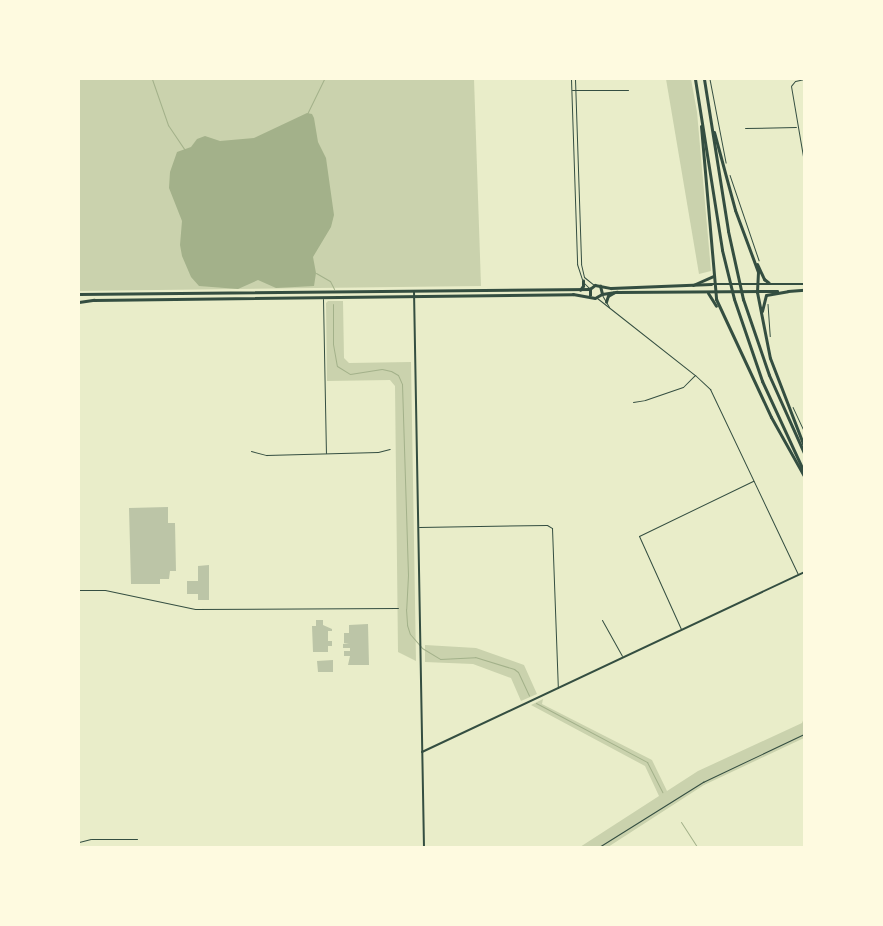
<!DOCTYPE html>
<html>
<head>
<meta charset="utf-8">
<style>
  body { margin:0 }
  #map { position:relative; width:883px; height:926px; overflow:hidden; background:#e9edc9; font-family:"Roboto Condensed",sans-serif }
  div>[style] { position:absolute }
  [style*='--x'] { left:calc(var(--x)*1px); top:calc(var(--y)*1px); width:calc(var(--w)*1px); rotate:calc(var(--a)*1deg) }
  .green>* { inset:0; background:#cad2ad }
  .water>* { inset:0; background:#a3b18a }
  .stream>* { height:1px; margin:-0.5px; padding:0 0.5px; transform-origin:0.5px; border-radius:0.5px; background:#a3b18a }
  .building>* { inset:0; background:#bcc5a7 }
  .path>* { height:0.5px; margin:-0.25px; padding:0 0.25px; transform-origin:0.25px; border-radius:0.25px; background:#344e41 }
  .minor>* { height:1px; margin:-0.5px; padding:0 0.5px; transform-origin:0.5px; border-radius:0.5px; background:#344e41 }
  .tertiary>* { height:2px; margin:-1px; padding:0 1px; transform-origin:1px; border-radius:1px; background:#344e41 }
  .primary>* { height:2.5px; margin:-1.25px; padding:0 1.25px; transform-origin:1.25px; border-radius:1.25px; background:#344e41 }
  .motorway>* { height:3px; margin:-1.5px; padding:0 1.5px; transform-origin:1.5px; border-radius:1.5px; background:#344e41 }
  span { translate:-50% -50%; white-space:nowrap; text-align:center; line-height:1.15; -webkit-text-stroke:5px #fefae0; paint-order:stroke }
  .frame { position:absolute; inset:0; border:80px solid #fefae0; pointer-events:none }
</style>
</head>
<body>
<div id="map">
  <div class="green">
    <i style="clip-path:polygon(79px 79px,474px 79px,481px 286px,79px 291px)"></i>
    <i style="clip-path:polygon(666px 79px,691px 79px,697px 112px,711px 271px,699px 274px)"></i>
    <i style="clip-path:polygon(328px 301px,343px 301px,344px 358px,349px 363px,411px 362px,416px 661px,398px 652px,395px 386px,390px 380px,327px 381px,326px 303px)"></i>
    <i style="clip-path:polygon(425px 645px,476px 648px,524px 665px,537px 694px,521px 701px,511px 678px,473px 664px,425px 662px)"></i>
    <i style="clip-path:polygon(543px 699px,542px 704px,652px 760px,667px 791px,698px 771px,802px 723px,804px 718px,804px 738px,704px 785px,608px 847px,580px 847px,659px 796px,645px 766px,531px 705px)"></i>
  </div>
  <div class="water">
    <i style="clip-path:polygon(307px 113px,312px 114px,314px 118px,318px 142px,326px 158px,334px 215px,331px 227px,313px 257px,316px 273px,314px 286px,276px 288px,258px 280px,238px 289px,199px 286px,191px 277px,182px 256px,180px 245px,182px 221px,169px 188px,170px 172px,177px 152px,191px 147px,197px 139px,205px 136px,220px 141px,254px 138px)"></i>
  </div>
  <div class="stream">
    <i style="--x:152;--y:79;--w:49;--a:70.8"></i>
    <i style="--x:168;--y:125;--w:30;--a:56"></i>
    <i style="--x:307;--y:114;--w:39;--a:-64"></i>
    <i style="--x:316;--y:273;--w:16;--a:30"></i>
    <i style="--x:330;--y:281;--w:9;--a:63"></i>
    <i style="--x:333;--y:304;--w:40;--a:90"></i>
    <i style="--x:333;--y:344;--w:22;--a:80"></i>
    <i style="--x:337;--y:366;--w:15;--a:32"></i>
    <i style="--x:350;--y:374;--w:32;--a:-9"></i>
    <i style="--x:382;--y:369;--w:9;--a:13"></i>
    <i style="--x:391;--y:371;--w:8;--a:30"></i>
    <i style="--x:398;--y:375;--w:10;--a:66"></i>
    <i style="--x:402;--y:384;--w:191;--a:88.2"></i>
    <i style="--x:408;--y:575;--w:34;--a:93"></i>
    <i style="--x:406;--y:609;--w:16;--a:86"></i>
    <i style="--x:407;--y:625;--w:9;--a:72"></i>
    <i style="--x:410;--y:634;--w:18;--a:49"></i>
    <i style="--x:422;--y:648;--w:21;--a:31"></i>
    <i style="--x:440;--y:659;--w:35;--a:-3"></i>
    <i style="--x:475;--y:657;--w:41;--a:17.1"></i>
    <i style="--x:514;--y:669;--w:5;--a:37"></i>
    <i style="--x:518;--y:672;--w:26;--a:65"></i>
    <i style="--x:536;--y:703;--w:126;--a:28"></i>
    <i style="--x:647;--y:762;--w:34;--a:63"></i>
    <i style="--x:681;--y:822;--w:30;--a:57"></i>
  </div>
  <div class="building">
    <i style="clip-path:polygon(168px 507px,168px 523px,175px 523px,176px 571px,170px 571px,169px 579px,160px 579px,160px 584px,131px 584px,129px 508px)"></i>
    <i style="clip-path:polygon(209px 565px,209px 600px,198px 600px,198px 594px,187px 594px,187px 581px,198px 581px,198px 566px)"></i>
    <i style="clip-path:polygon(316px 620px,323px 620px,323px 625px,332px 629px,332px 631px,328px 631px,328px 641px,332px 641px,332px 646px,328px 646px,328px 652px,313px 652px,312px 626px,316px 626px)"></i>
    <i style="clip-path:polygon(368px 624px,369px 665px,348px 665px,350px 656px,344px 656px,344px 651px,350px 651px,350px 648px,343px 648px,343px 644px,349px 643px,344px 643px,344px 633px,349px 633px,349px 625px)"></i>
    <i style="clip-path:polygon(333px 660px,333px 672px,318px 672px,317px 661px)"></i>
  </div>
  <div class="path">
    <i style="--x:710;--y:79;--w:85;--a:79.1"></i>
    <i style="--x:730;--y:175;--w:90;--a:71.2"></i>
    <i style="--x:768;--y:304;--w:32;--a:86"></i>
    <i style="--x:793;--y:407;--w:26;--a:65"></i>
    <i style="--x:599;--y:847;--w:123;--a:-32"></i>
    <i style="--x:703;--y:782;--w:112;--a:-25.4"></i>
  </div>
  <div class="minor">
    <i style="--x:571;--y:79;--w:185;--a:88.1"></i>
    <i style="--x:577;--y:264;--w:16;--a:72"></i>
    <i style="--x:575;--y:79;--w:185;--a:88.1"></i>
    <i style="--x:581;--y:264;--w:13;--a:77"></i>
    <i style="--x:584;--y:277;--w:13;--a:39"></i>
    <i style="--x:804;--y:79;--w:9;--a:167"></i>
    <i style="--x:795;--y:81;--w:6;--a:129"></i>
    <i style="--x:791;--y:86;--w:77;--a:80.3"></i>
    <i style="--x:572;--y:90;--w:56;--a:0"></i>
    <i style="--x:745;--y:128;--w:51;--a:-1.1"></i>
    <i style="--x:584;--y:283;--w:8;--a:45"></i>
    <i style="--x:602;--y:295;--w:14;--a:60"></i>
    <i style="--x:597;--y:298;--w:125;--a:38.2"></i>
    <i style="--x:695;--y:375;--w:21;--a:43"></i>
    <i style="--x:710;--y:389;--w:205;--a:64.6"></i>
    <i style="--x:323;--y:299;--w:154;--a:88.9"></i>
    <i style="--x:633;--y:402;--w:12;--a:-9"></i>
    <i style="--x:645;--y:400;--w:40;--a:-18.9"></i>
    <i style="--x:683;--y:387;--w:16;--a:-45"></i>
    <i style="--x:251;--y:451;--w:16;--a:15"></i>
    <i style="--x:266;--y:455;--w:112;--a:-1.5"></i>
    <i style="--x:378;--y:452;--w:12;--a:-14"></i>
    <i style="--x:419;--y:527;--w:128;--a:-0.9"></i>
    <i style="--x:547;--y:525;--w:6;--a:31"></i>
    <i style="--x:552;--y:528;--w:160;--a:87.9"></i>
    <i style="--x:79;--y:590;--w:26;--a:0"></i>
    <i style="--x:105;--y:590;--w:92;--a:11.9"></i>
    <i style="--x:195;--y:609;--w:203;--a:-0.3"></i>
    <i style="--x:602;--y:620;--w:41;--a:60.9"></i>
    <i style="--x:681;--y:629;--w:102;--a:-114.3"></i>
    <i style="--x:639;--y:536;--w:127;--a:-25.8"></i>
    <i style="--x:79;--y:842;--w:12;--a:-14"></i>
    <i style="--x:91;--y:839;--w:46;--a:0"></i>
  </div>
  <div class="tertiary">
    <i style="--x:414;--y:291;--w:556;--a:88.97"></i>
    <i style="--x:422;--y:752;--w:422;--a:-25.2"></i>
  </div>
  <div class="primary">
    <i style="--x:580;--y:290;--w:5;--a:-53"></i>
    <i style="--x:583;--y:286;--w:5;--a:-90"></i>
    <i style="--x:788;--y:291;--w:16;--a:-4"></i>
    <i style="--x:79;--y:294;--w:511;--a:-0.56"></i>
    <i style="--x:602;--y:294;--w:15;--a:-8"></i>
    <i style="--x:617;--y:292;--w:160;--a:-0.4"></i>
    <i style="--x:590;--y:295;--w:6;--a:-90"></i>
    <i style="--x:590;--y:289;--w:6;--a:-39"></i>
    <i style="--x:595;--y:285;--w:16;--a:11"></i>
    <i style="--x:611;--y:288;--w:100;--a:-2.3"></i>
    <i style="--x:711;--y:284;--w:93;--a:0"></i>
    <i style="--x:79;--y:302;--w:15;--a:-8"></i>
    <i style="--x:94;--y:300;--w:479;--a:-0.7"></i>
    <i style="--x:573;--y:294;--w:22;--a:10"></i>
    <i style="--x:595;--y:298;--w:8;--a:-30"></i>
    <i style="--x:602;--y:294;--w:8;--a:-104"></i>
    <i style="--x:606;--y:302;--w:6;--a:-72"></i>
    <i style="--x:608;--y:296;--w:6;--a:-31"></i>
  </div>
  <div class="motorway">
    <i style="--x:695;--y:79;--w:173;--a:81"></i>
    <i style="--x:722;--y:250;--w:50;--a:76.2"></i>
    <i style="--x:734;--y:299;--w:87;--a:71.1"></i>
    <i style="--x:762;--y:381;--w:100;--a:65.2"></i>
    <i style="--x:704;--y:79;--w:154;--a:81"></i>
    <i style="--x:728;--y:231;--w:70;--a:77.6"></i>
    <i style="--x:743;--y:299;--w:80;--a:71.1"></i>
    <i style="--x:769;--y:375;--w:85;--a:65.8"></i>
    <i style="--x:701;--y:126;--w:174;--a:85"></i>
    <i style="--x:716;--y:299;--w:130;--a:65"></i>
    <i style="--x:771;--y:417;--w:68;--a:60.8"></i>
    <i style="--x:714;--y:132;--w:81;--a:74.9"></i>
    <i style="--x:735;--y:210;--w:66;--a:69.6"></i>
    <i style="--x:758;--y:272;--w:20;--a:93"></i>
    <i style="--x:757;--y:292;--w:67;--a:78.9"></i>
    <i style="--x:770;--y:358;--w:94;--a:68.9"></i>
    <i style="--x:757;--y:264;--w:17;--a:65"></i>
    <i style="--x:764;--y:279;--w:6;--a:39"></i>
    <i style="--x:693;--y:285;--w:22;--a:-24"></i>
    <i style="--x:708;--y:293;--w:15;--a:58"></i>
    <i style="--x:762;--y:311;--w:16;--a:-76"></i>
    <i style="--x:766;--y:295;--w:22;--a:-10"></i>
  </div>
  <div class="frame"></div>
</div>
</body>
</html>
